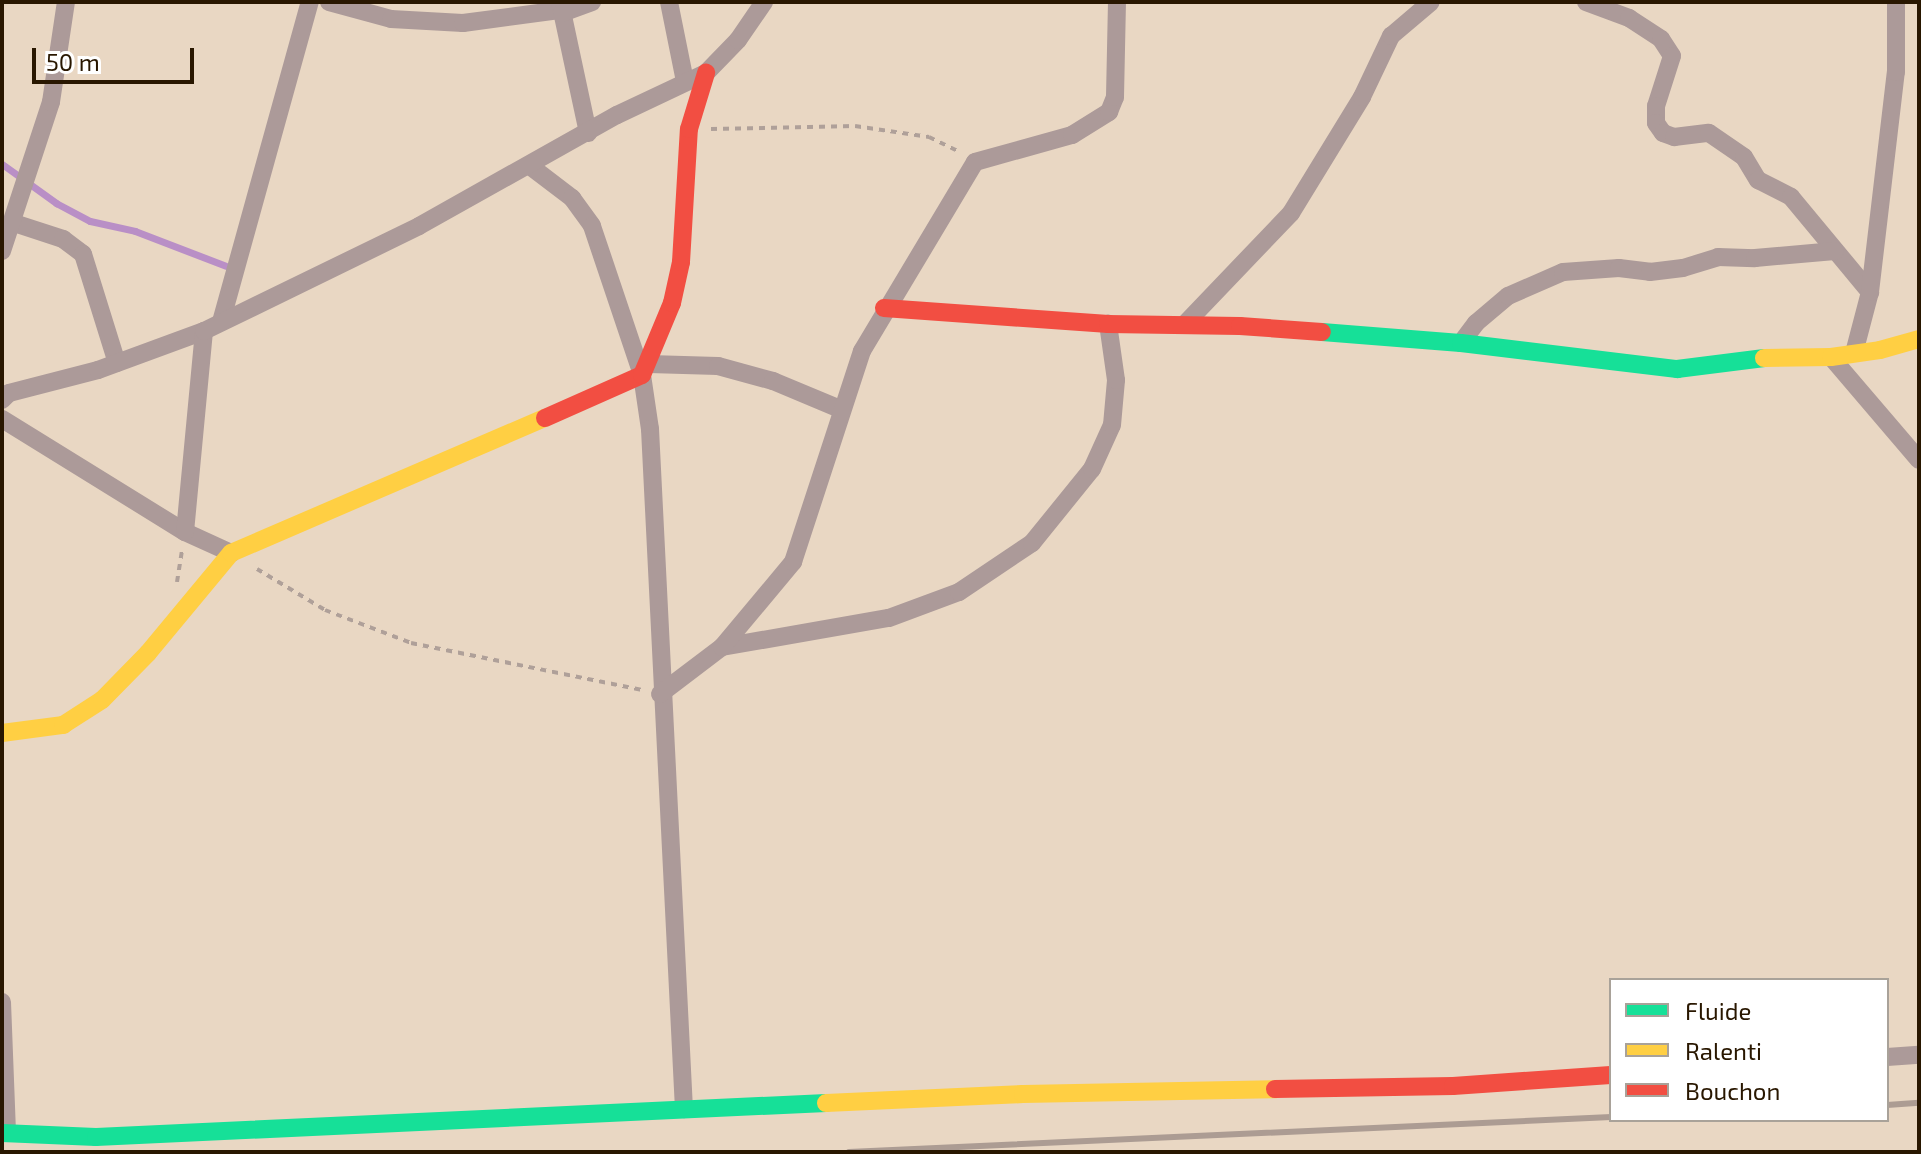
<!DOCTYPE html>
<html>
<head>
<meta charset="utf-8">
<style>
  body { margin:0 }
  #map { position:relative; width:1921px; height:1154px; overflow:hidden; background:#e9d7c3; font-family:"Exo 2",sans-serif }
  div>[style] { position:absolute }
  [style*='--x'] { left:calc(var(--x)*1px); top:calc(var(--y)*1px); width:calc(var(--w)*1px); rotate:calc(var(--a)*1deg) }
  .stream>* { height:7px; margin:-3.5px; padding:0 3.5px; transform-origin:3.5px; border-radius:3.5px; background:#b98fc6 }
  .path>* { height:4px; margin-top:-2px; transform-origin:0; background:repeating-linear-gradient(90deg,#afa099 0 6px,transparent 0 12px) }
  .street>* { height:18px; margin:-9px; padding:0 9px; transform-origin:9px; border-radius:9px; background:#ac9a99 }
  .fast>* { height:18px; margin:-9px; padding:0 9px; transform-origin:9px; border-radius:9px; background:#16e098 }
  .slow>* { height:18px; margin:-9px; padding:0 9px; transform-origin:9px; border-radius:9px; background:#ffcf43 }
  .jam>* { height:18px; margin:-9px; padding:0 9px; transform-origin:9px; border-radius:9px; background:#f24e42 }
  .rail>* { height:6px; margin:-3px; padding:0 3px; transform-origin:3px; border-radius:3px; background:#ac9c93 }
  span { translate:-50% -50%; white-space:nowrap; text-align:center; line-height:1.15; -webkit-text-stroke:6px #fff; paint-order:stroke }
  .frame { position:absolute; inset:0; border:4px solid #291700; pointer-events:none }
  .legend { position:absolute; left:1609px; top:978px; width:280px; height:144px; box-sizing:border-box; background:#fff; border:2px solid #a9a299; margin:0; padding:10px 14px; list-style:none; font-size:24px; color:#291700 }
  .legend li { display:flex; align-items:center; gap:16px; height:40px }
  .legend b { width:40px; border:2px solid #a9a299 }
  .scale { position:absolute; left:32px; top:48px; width:162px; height:36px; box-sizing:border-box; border:4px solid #291700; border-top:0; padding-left:10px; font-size:24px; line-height:28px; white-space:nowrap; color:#291700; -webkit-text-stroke:6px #fff; paint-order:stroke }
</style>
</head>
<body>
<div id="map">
  <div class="stream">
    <i style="--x:2;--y:164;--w:67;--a:35.8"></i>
    <i style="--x:56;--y:203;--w:38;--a:28"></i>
    <i style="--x:90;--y:221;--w:46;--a:12.5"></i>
    <i style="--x:135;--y:231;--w:97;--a:21"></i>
  </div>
  <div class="path">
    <i style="--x:711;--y:129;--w:144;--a:-1.2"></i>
    <i style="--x:855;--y:126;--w:75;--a:8.5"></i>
    <i style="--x:929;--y:137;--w:32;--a:26"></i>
    <i style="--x:257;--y:569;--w:79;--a:31.1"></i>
    <i style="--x:325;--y:610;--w:92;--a:21"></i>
    <i style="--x:411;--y:643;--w:236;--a:11.5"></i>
    <i style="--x:177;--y:582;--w:31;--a:-81"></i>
  </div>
  <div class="street">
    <i style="--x:329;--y:2;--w:64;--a:15.3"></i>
    <i style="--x:391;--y:19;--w:72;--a:3.2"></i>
    <i style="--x:463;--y:23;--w:99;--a:-7.6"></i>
    <i style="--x:560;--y:2;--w:134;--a:77.9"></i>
    <i style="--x:669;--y:2;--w:81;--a:78.6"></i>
    <i style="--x:1586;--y:2;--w:46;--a:20.4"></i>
    <i style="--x:1629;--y:18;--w:38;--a:33"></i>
    <i style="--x:1661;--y:39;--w:20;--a:57"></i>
    <i style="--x:1672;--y:56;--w:52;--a:107.7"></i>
    <i style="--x:1656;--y:106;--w:17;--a:90"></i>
    <i style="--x:1656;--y:123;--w:12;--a:55"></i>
    <i style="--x:1663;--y:133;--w:12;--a:20"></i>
    <i style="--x:1674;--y:137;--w:35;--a:-7"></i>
    <i style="--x:1709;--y:133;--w:42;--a:34.4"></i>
    <i style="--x:1744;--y:157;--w:27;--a:59"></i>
    <i style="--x:1758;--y:180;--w:37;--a:27"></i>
    <i style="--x:1791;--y:197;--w:124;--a:50.3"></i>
    <i style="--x:562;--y:13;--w:32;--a:-20"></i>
    <i style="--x:530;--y:166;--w:53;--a:37.3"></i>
    <i style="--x:572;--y:198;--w:34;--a:54"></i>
    <i style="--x:592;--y:226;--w:157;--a:71.4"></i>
    <i style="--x:642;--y:375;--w:55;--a:81.6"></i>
    <i style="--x:650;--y:429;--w:681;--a:87.14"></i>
    <i style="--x:14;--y:223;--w:52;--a:18.1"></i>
    <i style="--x:63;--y:239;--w:25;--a:37"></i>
    <i style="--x:83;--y:254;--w:114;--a:72.7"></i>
    <i style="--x:2;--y:251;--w:157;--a:-71.8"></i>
    <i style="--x:51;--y:102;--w:101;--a:-81.5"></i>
    <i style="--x:221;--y:322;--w:332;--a:-74.5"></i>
    <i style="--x:1184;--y:325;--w:155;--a:-46.3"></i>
    <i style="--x:1291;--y:213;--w:136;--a:-58.5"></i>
    <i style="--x:1362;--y:97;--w:68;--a:-64.6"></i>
    <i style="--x:1391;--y:36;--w:52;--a:-40.4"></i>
    <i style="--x:1461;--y:343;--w:25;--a:-53"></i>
    <i style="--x:1476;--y:323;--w:42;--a:-40.2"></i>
    <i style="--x:1508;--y:296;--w:60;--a:-23.6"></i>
    <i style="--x:1563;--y:272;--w:56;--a:-4.1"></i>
    <i style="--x:1619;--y:268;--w:31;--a:7"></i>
    <i style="--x:1650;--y:272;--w:33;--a:-7"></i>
    <i style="--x:1683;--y:268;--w:37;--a:-17"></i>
    <i style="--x:1718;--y:257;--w:37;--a:2"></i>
    <i style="--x:1755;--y:258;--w:80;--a:-5"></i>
    <i style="--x:1854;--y:353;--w:63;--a:-75.3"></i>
    <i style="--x:1870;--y:292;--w:222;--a:-83.3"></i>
    <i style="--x:1896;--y:72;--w:70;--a:-90"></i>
    <i style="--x:1831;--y:357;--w:135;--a:49.5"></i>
    <i style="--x:649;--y:364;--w:69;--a:1.7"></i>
    <i style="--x:718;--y:366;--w:57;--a:15.3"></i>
    <i style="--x:773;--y:381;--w:73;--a:22.7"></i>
    <i style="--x:2;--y:400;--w:10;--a:-45"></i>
    <i style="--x:9;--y:393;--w:92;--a:-14.5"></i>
    <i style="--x:98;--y:370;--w:113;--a:-20.2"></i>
    <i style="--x:2;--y:419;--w:215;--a:31.7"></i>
    <i style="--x:185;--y:532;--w:51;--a:24.5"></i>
    <i style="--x:185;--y:532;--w:202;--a:-84.6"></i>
    <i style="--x:204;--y:331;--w:239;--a:-26"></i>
    <i style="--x:419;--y:226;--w:227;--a:-29.3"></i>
    <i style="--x:617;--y:115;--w:98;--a:-25.3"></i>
    <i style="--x:706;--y:73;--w:46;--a:-45.9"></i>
    <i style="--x:738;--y:40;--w:46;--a:-55.6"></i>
    <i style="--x:722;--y:647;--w:169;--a:-9.9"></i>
    <i style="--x:889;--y:618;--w:75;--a:-20.4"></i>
    <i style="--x:959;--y:592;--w:88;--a:-33.9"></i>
    <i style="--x:1032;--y:543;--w:95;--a:-51"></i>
    <i style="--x:1092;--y:469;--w:48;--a:-65.6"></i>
    <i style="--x:1112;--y:425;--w:45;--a:-84.9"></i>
    <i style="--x:1116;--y:380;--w:57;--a:-98.1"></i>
    <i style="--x:660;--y:694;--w:78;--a:-37.2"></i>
    <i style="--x:722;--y:647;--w:111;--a:-50.1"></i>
    <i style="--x:793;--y:562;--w:222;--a:-71.9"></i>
    <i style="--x:862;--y:351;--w:220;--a:-59.1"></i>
    <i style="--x:975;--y:162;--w:101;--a:-15.6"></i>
    <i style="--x:1072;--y:135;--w:44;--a:-31.9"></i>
    <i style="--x:1109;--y:112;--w:16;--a:-68"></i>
    <i style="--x:1115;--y:97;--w:95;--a:-88.8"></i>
    <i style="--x:2;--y:1002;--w:131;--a:87.8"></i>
    <i style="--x:1887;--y:1057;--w:32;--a:-4"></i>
  </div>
  <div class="fast">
    <i style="--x:1322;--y:332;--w:139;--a:4.5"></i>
    <i style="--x:1461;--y:343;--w:218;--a:6.9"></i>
    <i style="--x:1677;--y:369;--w:88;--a:-7.2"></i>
    <i style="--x:2;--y:1133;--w:94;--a:2.4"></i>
    <i style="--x:96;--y:1137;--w:731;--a:-2.67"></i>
  </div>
  <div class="slow">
    <i style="--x:1764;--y:358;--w:67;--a:-0.9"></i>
    <i style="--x:1831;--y:357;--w:49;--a:-8.1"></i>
    <i style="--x:1880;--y:350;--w:41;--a:-15.8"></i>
    <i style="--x:2;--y:733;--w:62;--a:-7.5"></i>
    <i style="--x:63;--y:725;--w:46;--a:-32.7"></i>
    <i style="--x:102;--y:700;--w:66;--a:-45.6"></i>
    <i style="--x:148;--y:653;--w:130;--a:-50.3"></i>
    <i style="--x:231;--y:553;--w:342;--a:-23.3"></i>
    <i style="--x:826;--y:1103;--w:197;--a:-2.6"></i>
    <i style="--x:1023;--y:1094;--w:252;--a:-1.1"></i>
  </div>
  <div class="jam">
    <i style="--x:884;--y:308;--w:225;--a:4.1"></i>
    <i style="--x:1108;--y:324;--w:132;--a:0.9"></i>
    <i style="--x:1240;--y:326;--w:82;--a:4.2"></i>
    <i style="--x:545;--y:418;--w:106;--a:-23.9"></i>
    <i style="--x:642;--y:375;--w:78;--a:-67.4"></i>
    <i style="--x:672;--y:303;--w:42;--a:-77.6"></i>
    <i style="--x:681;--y:262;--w:133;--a:-86.6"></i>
    <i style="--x:689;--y:129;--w:59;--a:-73.1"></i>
    <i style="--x:1275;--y:1089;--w:178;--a:-1"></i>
    <i style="--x:1453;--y:1086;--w:158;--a:-4"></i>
  </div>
  <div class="rail">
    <i style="--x:1887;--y:1105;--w:32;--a:-4"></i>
    <i style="--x:849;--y:1152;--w:763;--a:-2.63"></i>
  </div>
  <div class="frame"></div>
  <ul class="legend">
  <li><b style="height:10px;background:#16e098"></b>Fluide</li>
  <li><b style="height:10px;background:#ffcf43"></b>Ralenti</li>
  <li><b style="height:10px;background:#f24e42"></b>Bouchon</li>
  </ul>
  <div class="scale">50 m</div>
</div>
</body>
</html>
